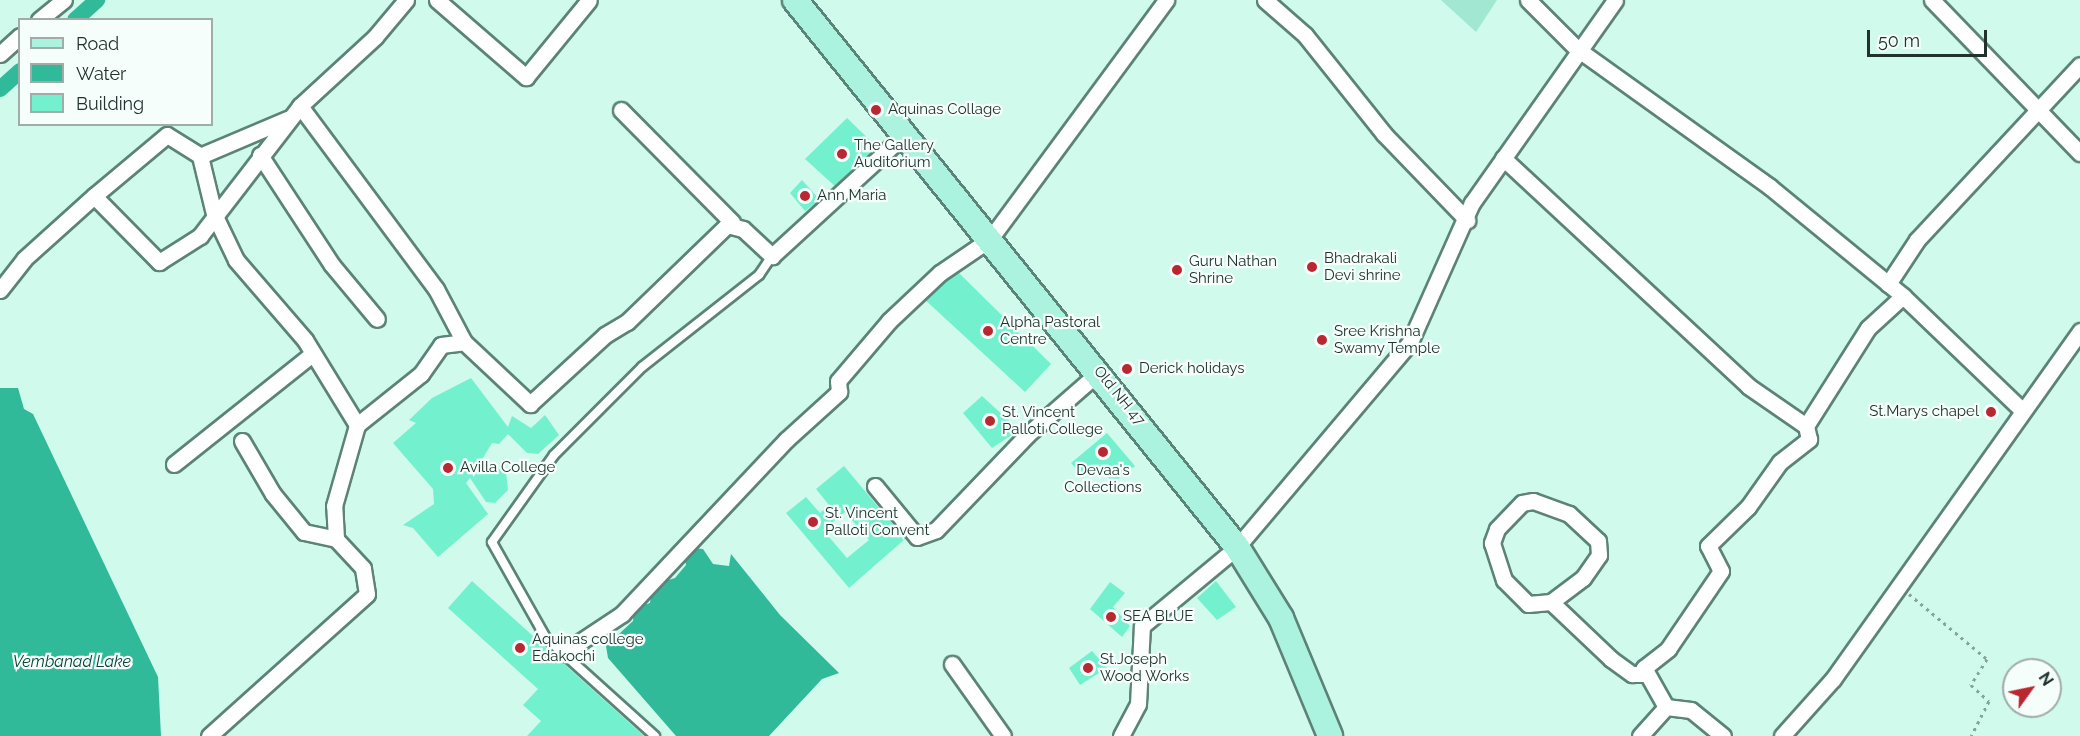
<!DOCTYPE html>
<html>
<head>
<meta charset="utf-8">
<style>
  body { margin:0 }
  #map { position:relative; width:2080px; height:736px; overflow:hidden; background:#cffaec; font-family:Raleway,sans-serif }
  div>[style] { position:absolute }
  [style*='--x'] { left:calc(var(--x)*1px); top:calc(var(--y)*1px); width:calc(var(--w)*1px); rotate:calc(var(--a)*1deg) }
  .green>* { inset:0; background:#a1e7d2 }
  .water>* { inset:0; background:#30ba9a }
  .canal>* { height:16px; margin:-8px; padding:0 8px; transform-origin:8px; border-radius:8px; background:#30ba9a }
  .building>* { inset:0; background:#73f1cf }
  .path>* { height:3px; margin-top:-1.5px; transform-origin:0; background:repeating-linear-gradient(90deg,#85a59a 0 3px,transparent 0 7.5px) }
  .roads { filter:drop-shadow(2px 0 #5c8377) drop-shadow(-2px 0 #5c8377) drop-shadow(0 2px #5c8377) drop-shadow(0 -2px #5c8377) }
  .lane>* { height:8px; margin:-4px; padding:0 4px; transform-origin:4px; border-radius:4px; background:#fff }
  .street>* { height:15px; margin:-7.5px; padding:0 7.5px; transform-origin:7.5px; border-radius:7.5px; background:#fff }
  .primary>* { height:24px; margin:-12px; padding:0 12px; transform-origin:12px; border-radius:12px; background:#abf3df }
  .dots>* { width:16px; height:16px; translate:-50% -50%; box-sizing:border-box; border:3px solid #f6fefc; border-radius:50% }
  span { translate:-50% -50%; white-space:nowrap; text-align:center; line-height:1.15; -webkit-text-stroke:4.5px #f6fefc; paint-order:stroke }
  .poi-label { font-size:15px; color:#21322c }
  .left { translate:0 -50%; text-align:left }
  .right { translate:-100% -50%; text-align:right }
  .street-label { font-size:15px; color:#21322c }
  .water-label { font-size:16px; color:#084336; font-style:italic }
  .legend { position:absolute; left:18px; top:18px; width:195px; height:108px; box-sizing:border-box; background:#f6fefc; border:2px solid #a1aca9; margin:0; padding:8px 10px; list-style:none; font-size:18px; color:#21322c }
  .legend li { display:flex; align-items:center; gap:12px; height:30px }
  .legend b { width:30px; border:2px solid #a1aca9 }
  .north { position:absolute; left:2002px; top:658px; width:60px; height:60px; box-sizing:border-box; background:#f6fefc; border:2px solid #a1aca9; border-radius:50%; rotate:57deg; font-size:16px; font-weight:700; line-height:24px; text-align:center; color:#21322c }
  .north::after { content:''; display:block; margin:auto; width:21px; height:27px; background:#b92831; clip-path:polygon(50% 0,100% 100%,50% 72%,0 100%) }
  .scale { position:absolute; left:1867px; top:30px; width:120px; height:27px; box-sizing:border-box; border:3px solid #21322c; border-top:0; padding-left:8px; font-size:18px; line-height:21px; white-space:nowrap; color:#21322c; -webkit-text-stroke:4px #f6fefc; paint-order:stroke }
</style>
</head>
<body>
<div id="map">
  <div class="green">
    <i style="clip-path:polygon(1441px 0,1497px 0,1476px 32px)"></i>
  </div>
  <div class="water">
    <i style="clip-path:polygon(0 388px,18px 388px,24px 409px,33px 414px,158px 677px,161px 736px,0 736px)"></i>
    <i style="clip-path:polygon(693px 548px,703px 549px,713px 564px,729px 566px,731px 554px,780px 615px,839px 673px,822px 679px,769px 736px,676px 736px,608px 658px,606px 646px,633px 621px,634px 608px,650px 603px,652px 585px,675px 578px,686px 565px,684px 554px)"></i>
  </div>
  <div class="canal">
    <i style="--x:75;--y:20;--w:30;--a:-42"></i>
    <i style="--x:0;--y:89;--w:27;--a:-42"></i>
  </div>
  <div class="building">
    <i style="clip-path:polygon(847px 118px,879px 149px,837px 188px,805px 159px)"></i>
    <i style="clip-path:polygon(802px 180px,820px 200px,805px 211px,790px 193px)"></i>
    <i style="clip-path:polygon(958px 272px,1051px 364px,1025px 392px,923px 298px,948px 274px)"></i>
    <i style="clip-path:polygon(471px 378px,508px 427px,512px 416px,531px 428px,545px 415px,559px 435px,538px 454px,527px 453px,508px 434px,499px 444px,492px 443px,478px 466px,483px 470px,488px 464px,506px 472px,508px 490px,495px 503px,486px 502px,470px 478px,466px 483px,488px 514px,438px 557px,413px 528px,403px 525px,434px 504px,433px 489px,393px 443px,416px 423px,409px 420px,432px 398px)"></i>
    <i style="clip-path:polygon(982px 396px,1019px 430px,992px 448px,963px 413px)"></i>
    <i style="clip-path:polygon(1107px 433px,1135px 466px,1113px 483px,1099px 466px,1081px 474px,1071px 463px)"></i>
    <i style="clip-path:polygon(evenodd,844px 466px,905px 539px,849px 588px,786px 513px,806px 497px,820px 513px,829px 505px,816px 489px,844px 466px,845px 512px,869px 540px,847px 558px,823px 530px,845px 512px)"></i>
    <i style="clip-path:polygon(472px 581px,644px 736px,527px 736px,541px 721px,523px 705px,538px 689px,448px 608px)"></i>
    <i style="clip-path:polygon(1216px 581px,1236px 607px,1217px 620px,1197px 598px)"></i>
    <i style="clip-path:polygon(1110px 582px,1125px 593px,1113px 607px,1130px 626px,1122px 637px,1090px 609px)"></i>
    <i style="clip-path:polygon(1092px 651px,1107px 668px,1080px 685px,1069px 668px)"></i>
  </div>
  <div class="path">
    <i style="--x:1909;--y:594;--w:102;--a:39.8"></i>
    <i style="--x:1987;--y:659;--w:31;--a:122"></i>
    <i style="--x:1971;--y:685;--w:24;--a:42"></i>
    <i style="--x:1989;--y:701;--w:39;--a:117"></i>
  </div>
  <div class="roads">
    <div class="lane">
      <i style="--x:655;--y:736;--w:147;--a:-138"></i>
      <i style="--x:546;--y:638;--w:110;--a:-119.4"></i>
      <i style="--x:492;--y:542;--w:107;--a:-54.5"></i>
      <i style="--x:554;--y:455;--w:124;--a:-45"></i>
      <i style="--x:642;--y:367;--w:149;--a:-38.2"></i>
      <i style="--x:759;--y:275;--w:23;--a:-56"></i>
    </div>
    <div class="street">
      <i style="--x:406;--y:0;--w:48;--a:130"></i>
      <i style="--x:375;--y:37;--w:102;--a:137.4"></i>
      <i style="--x:300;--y:106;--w:228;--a:53.4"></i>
      <i style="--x:436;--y:289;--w:60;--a:62.2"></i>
      <i style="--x:437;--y:0;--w:118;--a:40.9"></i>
      <i style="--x:526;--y:77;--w:99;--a:-50.7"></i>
      <i style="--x:1265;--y:0;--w:53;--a:41.2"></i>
      <i style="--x:1305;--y:35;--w:127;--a:51.4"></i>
      <i style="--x:1384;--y:134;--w:120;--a:46"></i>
      <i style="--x:1528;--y:0;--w:68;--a:45"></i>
      <i style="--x:1576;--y:48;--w:239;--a:35.6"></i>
      <i style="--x:1770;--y:187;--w:172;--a:39.3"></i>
      <i style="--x:1903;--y:296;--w:166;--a:43.8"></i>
      <i style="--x:1932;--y:0;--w:213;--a:46"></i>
      <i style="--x:39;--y:20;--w:32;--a:-39"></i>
      <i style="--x:0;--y:54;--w:27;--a:-42"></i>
      <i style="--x:621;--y:110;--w:158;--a:45.3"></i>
      <i style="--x:260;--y:155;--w:131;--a:56.8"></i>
      <i style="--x:332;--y:265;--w:70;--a:50.2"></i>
      <i style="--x:200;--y:156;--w:95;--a:-23"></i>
      <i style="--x:1503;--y:158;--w:335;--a:42.9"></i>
      <i style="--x:1748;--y:386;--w:70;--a:34.6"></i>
      <i style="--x:1806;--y:426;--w:116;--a:-57.7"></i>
      <i style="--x:1868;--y:328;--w:47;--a:-42.4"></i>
      <i style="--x:94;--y:196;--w:95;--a:-39.9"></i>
      <i style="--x:167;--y:135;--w:39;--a:32"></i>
      <i style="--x:200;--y:156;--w:60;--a:76.4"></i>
      <i style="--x:214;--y:214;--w:51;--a:64.4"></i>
      <i style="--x:236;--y:260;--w:106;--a:49.2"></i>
      <i style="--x:305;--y:340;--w:100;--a:58.5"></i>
      <i style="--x:1888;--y:284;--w:53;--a:-56.6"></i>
      <i style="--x:1917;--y:240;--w:239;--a:-47"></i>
      <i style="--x:0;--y:290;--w:39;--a:-52"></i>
      <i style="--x:24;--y:259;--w:94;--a:-42"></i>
      <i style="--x:94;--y:196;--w:93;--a:45.4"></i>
      <i style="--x:159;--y:262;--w:49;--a:-32.4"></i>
      <i style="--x:200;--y:236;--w:164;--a:-52.4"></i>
      <i style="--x:242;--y:441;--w:61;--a:59.7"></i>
      <i style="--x:273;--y:494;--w:49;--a:50.8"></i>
      <i style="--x:304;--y:532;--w:33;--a:12"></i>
      <i style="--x:174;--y:464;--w:174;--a:-38.5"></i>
      <i style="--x:875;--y:486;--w:66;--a:50.5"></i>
      <i style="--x:917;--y:537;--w:20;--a:-20"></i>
      <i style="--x:936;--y:530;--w:132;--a:-46.2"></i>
      <i style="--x:1027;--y:435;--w:96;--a:-41.2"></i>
      <i style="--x:1551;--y:602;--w:40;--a:-37"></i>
      <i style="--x:1583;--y:578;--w:28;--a:-55"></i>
      <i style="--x:1599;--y:555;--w:14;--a:-94"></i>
      <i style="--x:1598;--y:541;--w:40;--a:-137"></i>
      <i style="--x:1569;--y:514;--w:38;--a:-160"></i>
      <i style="--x:1533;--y:501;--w:11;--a:170"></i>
      <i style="--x:1522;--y:503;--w:36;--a:134"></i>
      <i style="--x:1497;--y:529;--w:15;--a:110"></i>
      <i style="--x:1492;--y:543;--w:39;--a:72"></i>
      <i style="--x:1504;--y:580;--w:34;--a:45"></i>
      <i style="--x:1528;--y:604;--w:23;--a:-5"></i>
      <i style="--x:1551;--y:602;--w:83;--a:43.5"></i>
      <i style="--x:1611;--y:659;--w:26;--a:36"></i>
      <i style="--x:1632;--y:674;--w:14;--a:0"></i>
      <i style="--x:563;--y:653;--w:71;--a:-33.5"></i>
      <i style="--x:622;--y:614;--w:239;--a:-46.7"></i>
      <i style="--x:786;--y:440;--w:72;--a:-42.2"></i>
      <i style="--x:839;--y:392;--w:11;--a:-95"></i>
      <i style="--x:838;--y:381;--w:79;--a:-49.6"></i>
      <i style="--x:889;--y:321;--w:70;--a:-43.3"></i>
      <i style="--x:940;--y:273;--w:60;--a:-34.2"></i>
      <i style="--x:990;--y:239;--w:297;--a:-53.6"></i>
      <i style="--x:952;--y:664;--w:88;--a:54.7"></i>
      <i style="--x:1666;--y:707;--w:25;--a:7"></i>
      <i style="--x:1691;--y:710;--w:41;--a:39.1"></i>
      <i style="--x:209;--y:736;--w:212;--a:-41.9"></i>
      <i style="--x:367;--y:594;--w:26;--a:-99"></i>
      <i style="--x:363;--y:568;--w:40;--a:-133"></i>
      <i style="--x:336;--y:539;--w:33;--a:-93"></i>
      <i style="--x:334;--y:506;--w:84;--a:-74.1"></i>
      <i style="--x:357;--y:425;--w:82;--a:-38.6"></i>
      <i style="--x:421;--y:374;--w:35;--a:-55"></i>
      <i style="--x:441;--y:345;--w:23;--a:-7"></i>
      <i style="--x:464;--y:342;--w:91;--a:43.2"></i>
      <i style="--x:530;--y:404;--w:102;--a:-42.6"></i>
      <i style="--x:605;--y:335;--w:26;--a:-31"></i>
      <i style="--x:627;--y:322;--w:139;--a:-44.1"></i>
      <i style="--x:727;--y:225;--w:16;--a:14"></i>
      <i style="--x:743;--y:229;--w:40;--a:43"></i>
      <i style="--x:772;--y:256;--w:180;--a:-42.5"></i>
      <i style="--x:1121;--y:736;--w:36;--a:-62"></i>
      <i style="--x:1138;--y:704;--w:78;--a:-87.1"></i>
      <i style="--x:1142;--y:626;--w:124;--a:-39.7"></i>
      <i style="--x:1237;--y:547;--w:268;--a:-49.8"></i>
      <i style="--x:1410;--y:342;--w:152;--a:-66"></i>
      <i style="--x:1472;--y:203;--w:248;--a:-54.8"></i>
      <i style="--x:1640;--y:736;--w:39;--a:-48"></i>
      <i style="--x:1666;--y:707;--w:45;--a:-119.4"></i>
      <i style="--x:1644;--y:668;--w:31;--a:-38"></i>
      <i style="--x:1668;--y:649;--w:94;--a:-55.8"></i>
      <i style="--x:1721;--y:571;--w:28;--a:-117"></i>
      <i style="--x:1708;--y:546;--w:56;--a:-44.3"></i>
      <i style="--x:1748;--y:507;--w:55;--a:-54.6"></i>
      <i style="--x:1780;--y:462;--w:37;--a:-38"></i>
      <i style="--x:1809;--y:439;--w:13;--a:-103"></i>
      <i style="--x:1782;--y:736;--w:76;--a:-48.2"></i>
      <i style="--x:1833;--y:679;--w:427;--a:-54.6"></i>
    </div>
    <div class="primary">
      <i style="--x:795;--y:0;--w:703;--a:51.06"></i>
      <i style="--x:1237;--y:547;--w:84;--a:58.2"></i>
      <i style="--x:1281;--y:618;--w:128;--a:67.4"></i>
    </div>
  </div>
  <div class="dots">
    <i style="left:876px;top:110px;background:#b92831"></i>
    <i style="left:842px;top:154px;background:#b92831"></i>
    <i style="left:805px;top:196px;background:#b92831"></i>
    <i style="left:1312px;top:267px;background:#b92831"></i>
    <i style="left:1177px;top:270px;background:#b92831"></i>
    <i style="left:988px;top:331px;background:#b92831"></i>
    <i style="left:1322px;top:340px;background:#b92831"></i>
    <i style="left:1127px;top:369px;background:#b92831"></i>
    <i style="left:1991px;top:412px;background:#b92831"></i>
    <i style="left:990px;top:421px;background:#b92831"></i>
    <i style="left:1103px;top:452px;background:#b92831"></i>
    <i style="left:448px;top:468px;background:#b92831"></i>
    <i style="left:813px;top:522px;background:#b92831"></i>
    <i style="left:1111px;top:617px;background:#b92831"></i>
    <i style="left:520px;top:648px;background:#b92831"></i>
    <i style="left:1088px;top:668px;background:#b92831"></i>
  </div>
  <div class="poi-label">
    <span class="left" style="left:888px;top:110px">Aquinas Collage</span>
    <span class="left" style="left:854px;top:154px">The Gallery<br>Auditorium</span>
    <span class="left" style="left:817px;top:196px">Ann Maria</span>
    <span class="left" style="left:1324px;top:267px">Bhadrakali<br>Devi shrine</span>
    <span class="left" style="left:1189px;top:270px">Guru Nathan<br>Shrine</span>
    <span class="left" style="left:1000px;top:331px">Alpha Pastoral<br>Centre</span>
    <span class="left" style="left:1334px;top:340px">Sree Krishna<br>Swamy Temple</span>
    <span class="left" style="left:1139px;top:369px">Derick holidays</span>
    <span class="left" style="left:1002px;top:421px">St. Vincent<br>Palloti College</span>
    <span class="right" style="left:1979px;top:412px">St.Marys chapel</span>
    <span class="left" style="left:460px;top:468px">Avilla College</span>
    <span style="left:1103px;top:479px">Devaa's<br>Collections</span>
    <span class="left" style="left:825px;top:522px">St. Vincent<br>Palloti Convent</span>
    <span class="left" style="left:1123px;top:617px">SEA BLUE</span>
    <span class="left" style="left:532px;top:648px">Aquinas college<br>Edakochi</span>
    <span class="left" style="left:1100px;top:668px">St.Joseph<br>Wood Works</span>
  </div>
  <div class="street-label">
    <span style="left:1119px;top:396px;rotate:51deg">Old NH 47</span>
  </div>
  <div class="water-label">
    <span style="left:72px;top:662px">Vembanad Lake</span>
  </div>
  <ul class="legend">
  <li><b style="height:8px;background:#abf3df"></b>Road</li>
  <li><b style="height:16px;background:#30ba9a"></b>Water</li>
  <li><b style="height:16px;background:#73f1cf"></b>Building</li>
  </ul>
  <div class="north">N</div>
  <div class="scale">50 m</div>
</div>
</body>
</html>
